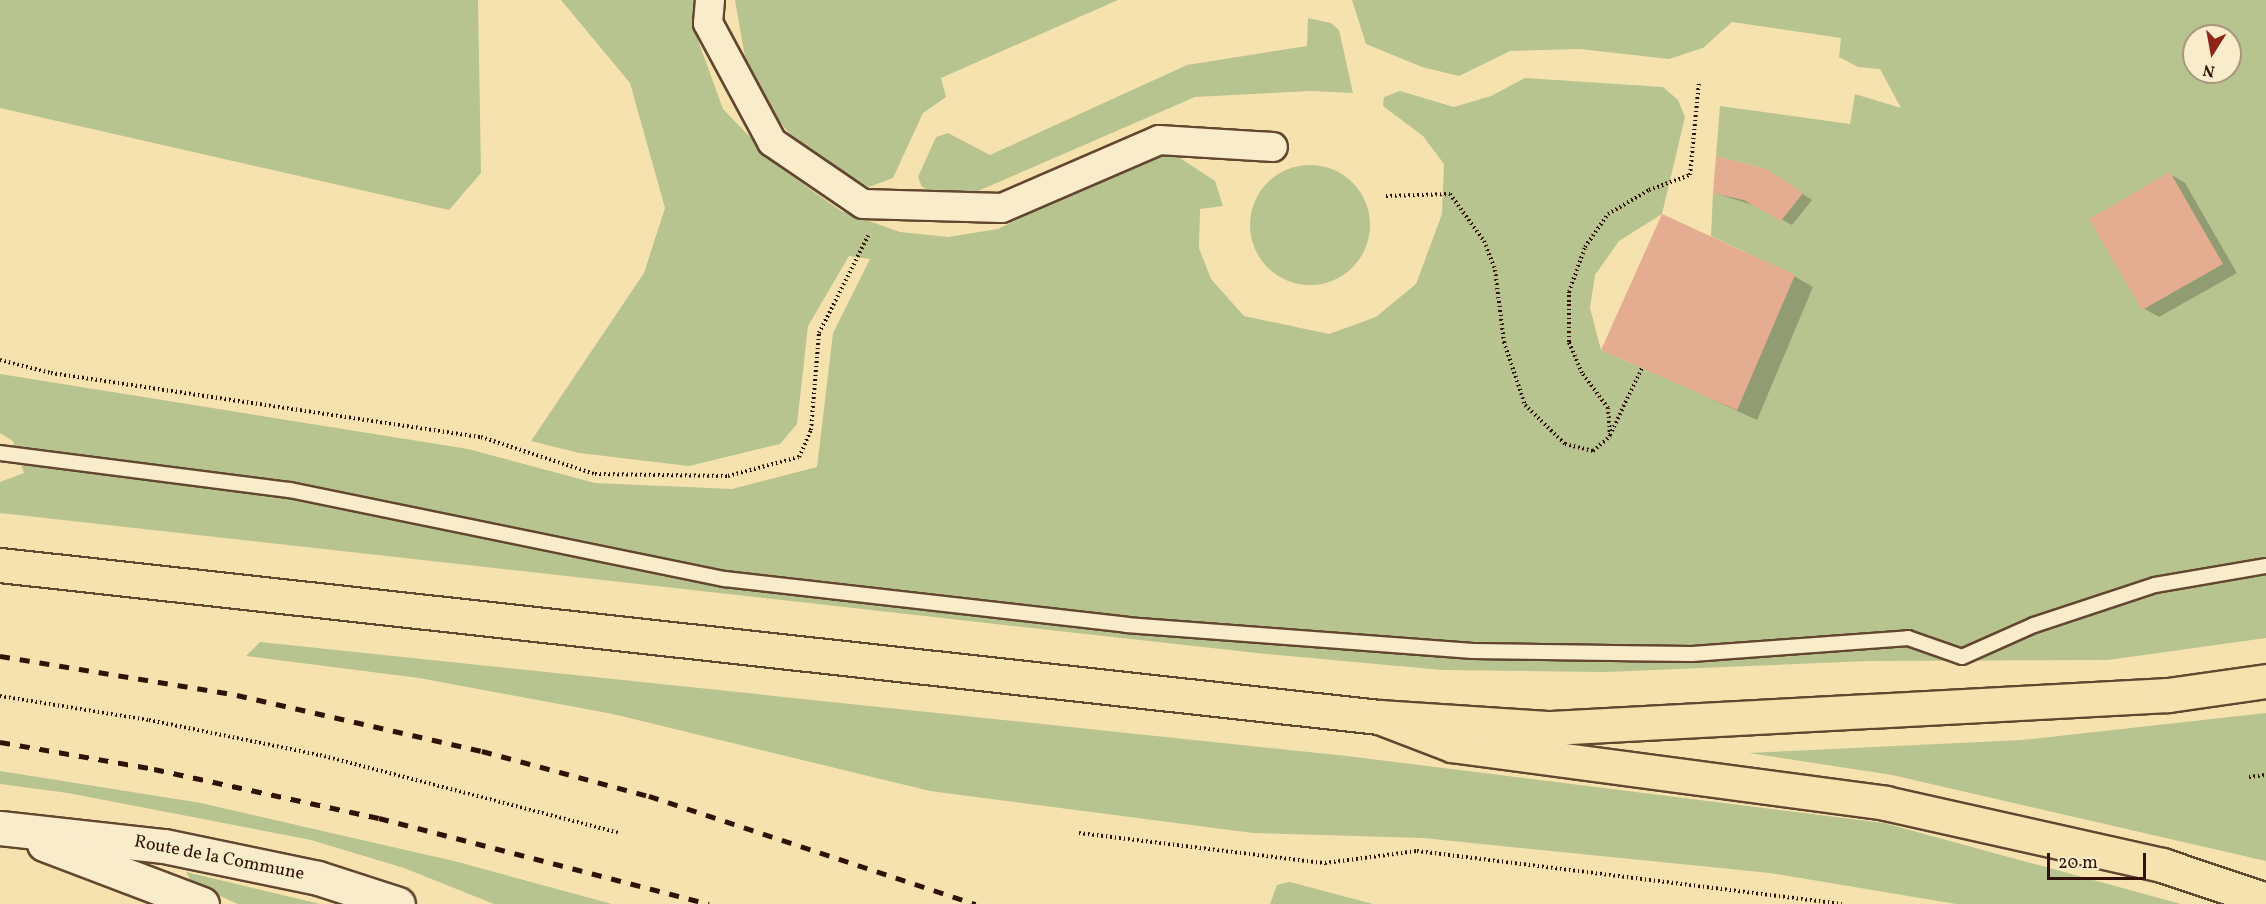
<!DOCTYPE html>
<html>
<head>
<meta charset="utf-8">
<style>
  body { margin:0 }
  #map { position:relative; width:2266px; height:904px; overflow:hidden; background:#f6e2af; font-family:Vollkorn,serif }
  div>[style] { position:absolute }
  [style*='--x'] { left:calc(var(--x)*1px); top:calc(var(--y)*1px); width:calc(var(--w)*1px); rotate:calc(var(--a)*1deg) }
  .green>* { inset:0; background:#b7c48f }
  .round { border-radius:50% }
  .shadow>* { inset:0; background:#0003 }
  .building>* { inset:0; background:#e4ad91 }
  .path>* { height:4px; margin-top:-2px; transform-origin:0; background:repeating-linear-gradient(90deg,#321206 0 1.5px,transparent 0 4.5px) }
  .roads { filter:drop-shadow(2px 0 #634630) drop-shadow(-2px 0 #634630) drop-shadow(0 2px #634630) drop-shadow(0 -2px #634630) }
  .service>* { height:14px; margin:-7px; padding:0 7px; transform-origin:7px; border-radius:7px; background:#f9eccb }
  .minor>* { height:28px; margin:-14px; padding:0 14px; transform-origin:14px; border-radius:14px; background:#f9eccb }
  .secondary>* { height:33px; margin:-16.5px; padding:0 16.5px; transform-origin:16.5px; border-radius:16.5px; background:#f9eccb }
  .primary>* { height:33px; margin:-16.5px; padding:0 16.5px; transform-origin:16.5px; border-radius:16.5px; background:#f6e2af }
  .motorway>* { height:33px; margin:-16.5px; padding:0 16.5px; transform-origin:16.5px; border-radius:16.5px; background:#f6e2af }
  .rail>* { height:4.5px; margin-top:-2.25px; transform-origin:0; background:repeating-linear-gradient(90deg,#321206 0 10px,transparent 0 20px) }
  span { translate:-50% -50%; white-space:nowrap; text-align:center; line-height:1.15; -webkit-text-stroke:6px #f9eccb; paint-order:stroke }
  .street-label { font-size:18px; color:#321206 }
  .north { position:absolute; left:2182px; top:24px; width:60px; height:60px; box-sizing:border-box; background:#f9eccb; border:2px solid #a9957c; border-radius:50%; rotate:191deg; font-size:16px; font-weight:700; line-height:24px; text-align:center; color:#321206 }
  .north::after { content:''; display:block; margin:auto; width:21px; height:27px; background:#8f2418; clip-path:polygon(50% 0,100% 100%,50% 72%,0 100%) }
  .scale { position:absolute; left:2047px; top:853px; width:99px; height:27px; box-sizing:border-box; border:3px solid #321206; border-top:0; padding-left:8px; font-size:18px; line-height:21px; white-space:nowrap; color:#321206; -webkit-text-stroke:4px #f9eccb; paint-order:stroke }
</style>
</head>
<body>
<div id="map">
  <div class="green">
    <i style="clip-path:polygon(0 0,478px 0,481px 173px,449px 210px,0 108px)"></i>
    <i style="clip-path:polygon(evenodd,561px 0,698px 0,695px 32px,723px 109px,779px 167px,841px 211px,900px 232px,948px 237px,998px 229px,1153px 153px,1177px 156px,1215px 181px,1223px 206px,1200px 209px,1199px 248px,1211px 279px,1244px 316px,1329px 334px,1376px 317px,1416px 284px,1442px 214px,1444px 164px,1423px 136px,1383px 106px,1384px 97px,1400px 91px,1454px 107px,1491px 96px,1525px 78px,1663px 87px,1678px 100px,1685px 117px,1662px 214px,1619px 241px,1595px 275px,1590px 308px,1601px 350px,1737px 410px,1794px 275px,1711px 236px,1713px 193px,1744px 200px,1781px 220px,1766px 169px,1716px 156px,1720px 106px,1850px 124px,1855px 94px,1901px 108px,1880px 69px,1858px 67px,1839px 57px,1841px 38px,1732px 22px,1703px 48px,1669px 59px,1580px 49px,1510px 51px,1459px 76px,1422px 67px,1366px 44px,1352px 0,2266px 0,2266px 638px,2108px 660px,1868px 661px,1605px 672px,1442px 670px,1266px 654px,0 513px,0 482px,24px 473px,13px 441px,0 433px,0 374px,468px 449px,595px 483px,732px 489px,817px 467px,833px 333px,870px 259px,849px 256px,808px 326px,797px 424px,780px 444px,689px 466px,579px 453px,531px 441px,644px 273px,665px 208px,630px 83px,561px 0,2194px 36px,2230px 36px,2230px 72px,2194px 72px,2194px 36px)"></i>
    <i style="clip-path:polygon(735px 0,1118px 0,941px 78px,946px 97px,923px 113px,893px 178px,869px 187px,800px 146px,774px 115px,747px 69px)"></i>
    <i style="clip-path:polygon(1308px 18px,1331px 23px,1339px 30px,1353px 93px,1310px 91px,1195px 97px,971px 194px,943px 196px,922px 187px,918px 177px,936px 137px,948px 133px,990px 155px,1187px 65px,1307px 46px)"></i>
    <i class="round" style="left:1250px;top:165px;width:120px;height:120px"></i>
    <i style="clip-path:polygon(260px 642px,1347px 756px,1884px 823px,2181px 904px,1956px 904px,1770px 873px,1423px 838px,1253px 833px,930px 791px,613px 714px,419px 678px,246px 656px)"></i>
    <i style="clip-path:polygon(2266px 713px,2266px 861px,1892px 775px,1749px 753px,2022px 740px)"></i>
    <i style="clip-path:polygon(0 771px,201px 803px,458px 862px,612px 904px,494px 904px,404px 868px,311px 840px,68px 793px,0 784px)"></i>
    <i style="clip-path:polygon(186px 872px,320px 904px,238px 904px,193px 884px)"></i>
    <i style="clip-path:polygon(1289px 882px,1290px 882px,1373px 904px,1270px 904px,1277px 885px)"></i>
  </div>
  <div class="shadow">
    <i style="clip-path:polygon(2170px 174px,2185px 183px,2237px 273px,2159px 317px,2143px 308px)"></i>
    <i style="clip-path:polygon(1777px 177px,1812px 200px,1792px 225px,1756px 206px,1714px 193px)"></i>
    <i style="clip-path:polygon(1794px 276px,1813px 287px,1757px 420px,1603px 349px)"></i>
  </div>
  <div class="building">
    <i style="clip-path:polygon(1716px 156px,1766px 169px,1803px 193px,1781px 221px,1744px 200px,1713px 193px)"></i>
    <i style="clip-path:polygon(2170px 172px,2223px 264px,2142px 310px,2089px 219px)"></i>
    <i style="clip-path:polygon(1662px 214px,1795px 275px,1737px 410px,1601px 350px)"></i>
  </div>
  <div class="path">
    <i style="--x:1386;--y:196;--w:64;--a:-1.8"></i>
    <i style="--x:1450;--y:194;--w:58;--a:54.1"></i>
    <i style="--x:1484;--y:241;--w:31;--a:69"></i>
    <i style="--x:1495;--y:270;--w:73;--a:82.9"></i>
    <i style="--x:1504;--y:342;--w:66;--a:71.6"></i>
    <i style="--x:1525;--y:405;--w:56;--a:44.3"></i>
    <i style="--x:1565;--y:444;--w:29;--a:14"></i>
    <i style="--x:1593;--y:451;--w:23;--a:-41"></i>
    <i style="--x:1610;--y:436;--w:28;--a:-94"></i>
    <i style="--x:1608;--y:408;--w:44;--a:-126.6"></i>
    <i style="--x:1582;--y:373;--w:34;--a:-113"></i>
    <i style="--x:1569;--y:342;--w:50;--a:-90"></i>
    <i style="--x:1569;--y:292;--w:48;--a:-70.4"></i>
    <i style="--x:1585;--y:247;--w:40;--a:-55.1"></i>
    <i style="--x:1608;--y:214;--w:48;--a:-30.3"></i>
    <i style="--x:1649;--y:190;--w:44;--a:-20.1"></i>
    <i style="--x:1690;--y:175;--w:94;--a:-84.5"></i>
    <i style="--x:0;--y:360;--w:53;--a:14.3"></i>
    <i style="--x:51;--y:373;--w:435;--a:8.5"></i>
    <i style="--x:481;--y:437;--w:120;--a:18"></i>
    <i style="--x:595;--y:474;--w:133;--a:0.9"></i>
    <i style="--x:728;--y:476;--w:73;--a:-15"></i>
    <i style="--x:799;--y:457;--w:30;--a:-66"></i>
    <i style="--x:811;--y:430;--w:97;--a:-85.3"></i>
    <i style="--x:819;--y:333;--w:109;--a:-63.2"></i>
    <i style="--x:1610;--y:435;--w:74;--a:-64.5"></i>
    <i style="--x:0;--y:696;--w:151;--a:9.2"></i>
    <i style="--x:149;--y:720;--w:175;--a:11.6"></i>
    <i style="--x:320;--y:755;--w:309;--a:14.6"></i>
    <i style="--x:2249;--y:777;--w:17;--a:-7"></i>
    <i style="--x:1079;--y:833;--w:248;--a:7"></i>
    <i style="--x:1325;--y:863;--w:93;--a:-7.4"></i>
    <i style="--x:1417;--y:851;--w:428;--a:7.1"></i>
  </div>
  <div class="roads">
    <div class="service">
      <i style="--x:0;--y:453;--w:292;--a:7.3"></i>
      <i style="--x:290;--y:490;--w:444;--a:11.6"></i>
      <i style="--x:725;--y:579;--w:404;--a:6.5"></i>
      <i style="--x:1126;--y:625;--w:348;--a:4.3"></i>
      <i style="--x:1473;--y:651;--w:219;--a:0.8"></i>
      <i style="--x:1692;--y:654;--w:217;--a:-4.2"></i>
      <i style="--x:1908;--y:638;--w:57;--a:19.4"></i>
      <i style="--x:1962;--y:657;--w:79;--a:-24"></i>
      <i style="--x:2034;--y:625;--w:127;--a:-18.3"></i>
      <i style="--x:2155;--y:585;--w:113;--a:-9.7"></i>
    </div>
    <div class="minor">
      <i style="--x:710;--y:0;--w:23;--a:95"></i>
      <i style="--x:708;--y:23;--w:135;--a:61.7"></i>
      <i style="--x:772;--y:142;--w:110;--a:34.3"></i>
      <i style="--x:863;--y:204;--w:139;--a:1.6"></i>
      <i style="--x:1002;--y:208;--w:171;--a:-23.4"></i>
      <i style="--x:1159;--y:140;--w:114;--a:3.5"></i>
    </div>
    <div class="secondary">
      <i style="--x:0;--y:828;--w:165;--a:6.3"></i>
      <i style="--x:164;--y:846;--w:157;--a:11.7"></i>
      <i style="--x:318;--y:878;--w:84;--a:18"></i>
      <i style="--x:44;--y:844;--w:169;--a:20.8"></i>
    </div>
    <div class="primary">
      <i style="--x:0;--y:565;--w:1387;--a:6.29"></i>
      <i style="--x:1379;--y:717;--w:78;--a:21"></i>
      <i style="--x:1452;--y:745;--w:437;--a:7.6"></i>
      <i style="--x:1885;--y:803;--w:284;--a:12.6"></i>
      <i style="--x:2162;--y:865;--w:110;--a:18.6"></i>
    </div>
    <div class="motorway">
      <i style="--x:1379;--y:717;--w:172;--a:3.7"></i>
      <i style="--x:1551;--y:728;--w:618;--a:-3.06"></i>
      <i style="--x:2168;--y:695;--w:99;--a:-8.1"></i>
    </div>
  </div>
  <div class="rail">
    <i style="--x:0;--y:656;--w:240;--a:9.3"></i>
    <i style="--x:237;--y:695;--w:251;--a:12.9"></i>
    <i style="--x:482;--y:751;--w:173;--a:15.1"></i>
    <i style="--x:649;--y:796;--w:344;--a:18.3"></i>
    <i style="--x:0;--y:742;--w:156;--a:9.9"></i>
    <i style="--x:154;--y:769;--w:230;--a:12.3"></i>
    <i style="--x:379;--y:818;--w:341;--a:14.6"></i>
  </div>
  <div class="street-label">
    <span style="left:219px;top:859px;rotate:11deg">Route de la Commune</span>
  </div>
  <div class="north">N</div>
  <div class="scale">20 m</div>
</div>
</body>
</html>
